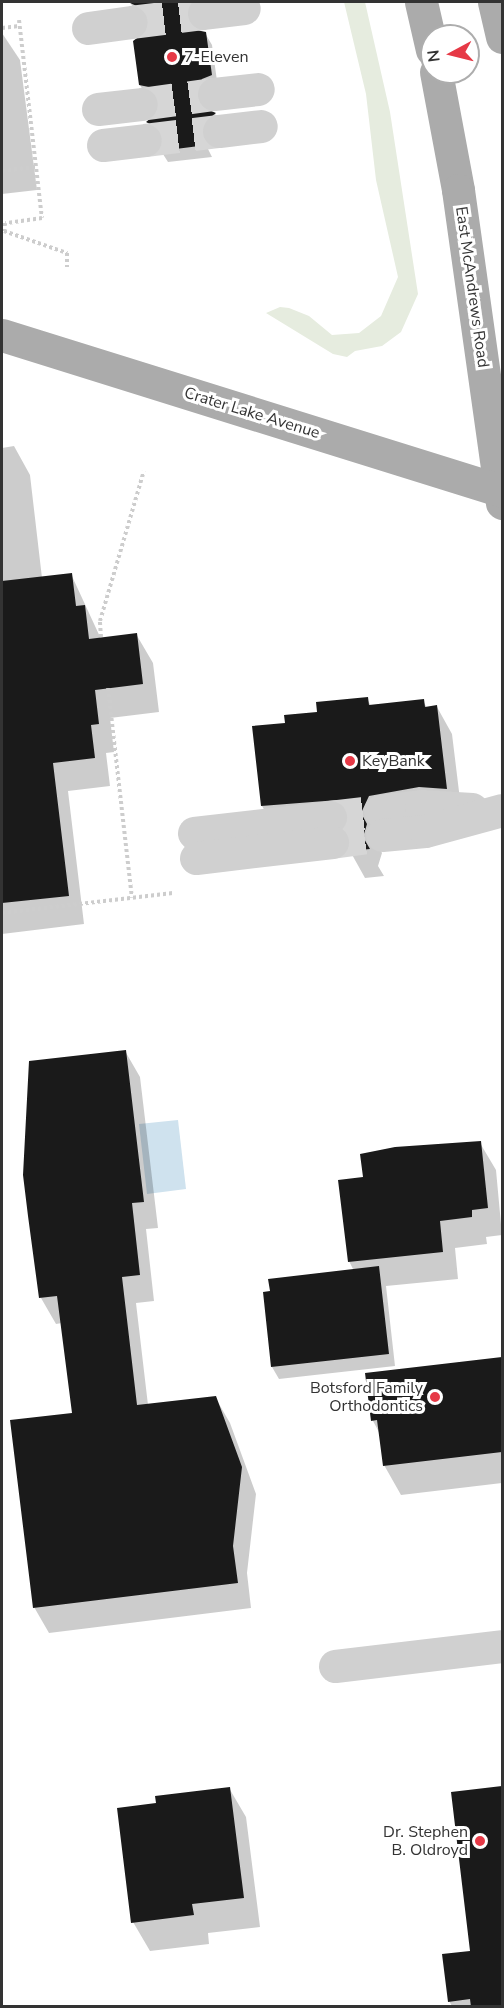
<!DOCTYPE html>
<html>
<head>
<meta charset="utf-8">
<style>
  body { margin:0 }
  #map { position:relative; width:504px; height:2008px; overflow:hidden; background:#fff; font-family:"Nunito Sans",sans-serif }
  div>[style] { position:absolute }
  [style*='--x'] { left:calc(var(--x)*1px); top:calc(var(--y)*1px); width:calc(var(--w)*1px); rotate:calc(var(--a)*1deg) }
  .green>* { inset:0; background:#e6ecdf }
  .water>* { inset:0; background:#cfe2ee }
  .shadow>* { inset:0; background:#0003 }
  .building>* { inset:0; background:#1a1a1a }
  .minor-tunnel>* { height:33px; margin-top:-16.5px; transform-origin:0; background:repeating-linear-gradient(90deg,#d6d6d6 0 33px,transparent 0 49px) }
  .path>* { height:4px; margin-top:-2px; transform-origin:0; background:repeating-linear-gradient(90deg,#cdcdcd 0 3px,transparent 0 6px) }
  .minor>* { height:33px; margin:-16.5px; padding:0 16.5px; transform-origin:16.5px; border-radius:16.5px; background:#d0d0d0 }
  .major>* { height:33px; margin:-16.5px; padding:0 16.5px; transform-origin:16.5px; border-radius:16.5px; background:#ababab }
  .dots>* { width:16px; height:16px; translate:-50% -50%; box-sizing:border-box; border:3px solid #fff; border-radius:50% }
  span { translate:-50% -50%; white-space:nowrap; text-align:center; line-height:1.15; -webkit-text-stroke:6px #fff; paint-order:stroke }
  .poi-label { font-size:16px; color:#333 }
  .left { translate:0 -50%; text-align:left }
  .right { translate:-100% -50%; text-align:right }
  .street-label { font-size:16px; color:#333 }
  .frame { position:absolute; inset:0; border:3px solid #333; pointer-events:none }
  .north { position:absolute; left:420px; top:24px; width:60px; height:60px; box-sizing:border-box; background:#fff; border:2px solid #adadad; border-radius:50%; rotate:263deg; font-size:16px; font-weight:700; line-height:24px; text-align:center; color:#333 }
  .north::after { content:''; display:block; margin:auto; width:21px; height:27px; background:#e63946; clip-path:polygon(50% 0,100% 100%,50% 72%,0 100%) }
</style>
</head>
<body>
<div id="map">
  <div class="green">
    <i style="clip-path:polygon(344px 2px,365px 2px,390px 112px,418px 294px,401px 332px,382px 346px,355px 351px,347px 357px,333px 354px,266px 313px,280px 307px,289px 308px,309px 316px,332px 335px,359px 333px,381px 316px,398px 277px,376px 180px,366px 94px)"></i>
  </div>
  <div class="water">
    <i style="clip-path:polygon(178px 1120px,186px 1189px,147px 1194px,139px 1124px)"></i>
  </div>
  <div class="shadow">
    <i style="clip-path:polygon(130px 2px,207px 2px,192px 27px,205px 33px,212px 45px,218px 88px,209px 91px,202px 108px,215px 114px,222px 125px,208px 137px,207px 147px,212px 157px,168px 162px,161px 151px,165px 139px,154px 134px,148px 122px,159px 113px,161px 103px,147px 97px,140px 85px,151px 21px,137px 15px)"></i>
    <i style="clip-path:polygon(2px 33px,20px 60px,37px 190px,2px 194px)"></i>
    <i style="clip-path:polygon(14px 446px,30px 475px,42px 578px,71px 574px,101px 639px,136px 634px,153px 663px,159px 712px,110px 718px,114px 752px,106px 753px,110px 786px,68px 791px,84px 924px,2px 934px,2px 448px)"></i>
    <i style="clip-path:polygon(367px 699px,371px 706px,423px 701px,427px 708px,437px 707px,452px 734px,462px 816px,376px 841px,382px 853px,378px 866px,384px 876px,365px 878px,350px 851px,352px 839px,345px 827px,278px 833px,262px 806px,286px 724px)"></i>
    <i style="clip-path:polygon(125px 1051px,140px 1077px,158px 1228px,146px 1229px,154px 1301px,136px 1303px,148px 1405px,215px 1397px,230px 1423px,256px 1494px,247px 1573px,251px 1608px,49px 1633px,34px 1607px,74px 1414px,62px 1323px,56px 1324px,41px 1298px)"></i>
    <i style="clip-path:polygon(480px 1143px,496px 1170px,502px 1235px,486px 1237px,487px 1244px,455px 1248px,458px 1279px,386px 1286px,395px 1366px,279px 1379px,272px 1367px,354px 1271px,349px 1261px,364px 1179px)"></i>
    <i style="clip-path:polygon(502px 1358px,502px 1483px,401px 1495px,384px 1465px,380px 1434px,373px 1421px,367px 1374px)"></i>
    <i style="clip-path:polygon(229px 1788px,246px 1817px,260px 1927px,208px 1933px,209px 1944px,150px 1951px,133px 1922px,158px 1804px)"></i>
    <i style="clip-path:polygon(502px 1788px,502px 2006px,452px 2006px,449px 2001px,471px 1952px,453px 1793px)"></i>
  </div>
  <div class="building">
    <i style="clip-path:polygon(128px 2px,190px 2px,186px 16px,196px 30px,206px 32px,212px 75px,202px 79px,195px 96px,199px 106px,216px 113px,202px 124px,201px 134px,207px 145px,160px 151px,164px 138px,160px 129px,146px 122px,158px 112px,159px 101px,149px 87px,139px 85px,133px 41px,148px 30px,149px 19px,145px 10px)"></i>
    <i style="clip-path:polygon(72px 573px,76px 606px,85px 605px,89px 639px,137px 633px,143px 684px,95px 690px,99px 724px,91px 725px,95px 758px,53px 763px,69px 896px,2px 903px,2px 581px)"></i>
    <i style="clip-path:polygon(368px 697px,369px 705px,424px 699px,425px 707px,437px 705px,447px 789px,419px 787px,369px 796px,361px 813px,367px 824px,363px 837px,370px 849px,348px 851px,350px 839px,344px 828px,348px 814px,338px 800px,261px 806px,252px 726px,285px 723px,284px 715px,317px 712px,316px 702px)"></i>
    <i style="clip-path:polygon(126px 1050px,144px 1202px,132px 1203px,140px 1275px,122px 1277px,137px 1405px,216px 1396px,242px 1467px,233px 1546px,238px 1583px,33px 1608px,10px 1420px,72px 1413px,57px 1296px,39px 1298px,28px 1216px,23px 1175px,29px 1061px)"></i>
    <i style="clip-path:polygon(481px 1141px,488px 1208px,472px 1210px,472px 1217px,440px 1221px,443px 1252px,348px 1262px,338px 1180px,363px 1177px,360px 1154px,395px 1147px)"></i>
    <i style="clip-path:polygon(379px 1266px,389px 1354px,271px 1367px,263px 1292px,270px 1291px,268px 1279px)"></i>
    <i style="clip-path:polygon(502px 1357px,502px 1452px,383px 1466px,377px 1420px,371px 1421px,365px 1373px)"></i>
    <i style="clip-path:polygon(502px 1786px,502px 2007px,471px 2007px,470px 1999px,448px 2002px,442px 1954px,470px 1951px,451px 1792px)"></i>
    <i style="clip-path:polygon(230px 1787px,244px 1898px,192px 1904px,194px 1915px,131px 1923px,117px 1808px,156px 1803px,155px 1796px)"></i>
  </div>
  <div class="minor-tunnel">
    <i style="--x:131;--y:22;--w:74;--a:-7"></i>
    <i style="--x:141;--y:104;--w:74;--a:-7.8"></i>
    <i style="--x:145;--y:140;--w:75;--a:-6.9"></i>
    <i style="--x:330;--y:817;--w:50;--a:-6.8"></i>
    <i style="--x:332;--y:842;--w:50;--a:-8"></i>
  </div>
  <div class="path">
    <i style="--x:19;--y:20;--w:199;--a:83.4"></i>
    <i style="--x:42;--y:218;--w:37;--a:172"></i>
    <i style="--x:5;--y:223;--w:8;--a:97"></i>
    <i style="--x:4;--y:231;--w:67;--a:19.2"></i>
    <i style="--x:67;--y:253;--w:14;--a:90"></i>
    <i style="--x:2;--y:28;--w:17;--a:-7"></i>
    <i style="--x:2;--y:171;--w:34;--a:-7"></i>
    <i style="--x:101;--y:637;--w:16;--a:-94"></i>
    <i style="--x:100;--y:621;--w:156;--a:-73.7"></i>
    <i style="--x:108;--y:688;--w:211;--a:83.5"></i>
    <i style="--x:2;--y:913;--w:172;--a:-6.7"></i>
  </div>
  <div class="minor">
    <i style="--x:204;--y:13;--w:40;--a:-7.1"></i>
    <i style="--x:88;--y:28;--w:43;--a:-7.9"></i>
    <i style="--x:214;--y:94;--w:44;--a:-6.5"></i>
    <i style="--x:98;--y:109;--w:43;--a:-6.6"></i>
    <i style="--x:219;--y:131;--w:42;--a:-6.8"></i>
    <i style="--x:103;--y:145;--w:42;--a:-6.8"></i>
    <i style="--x:380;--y:811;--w:41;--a:-7"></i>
    <i style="--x:421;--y:806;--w:51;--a:3.4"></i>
    <i style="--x:194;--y:833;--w:137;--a:-6.7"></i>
    <i style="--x:382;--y:835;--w:43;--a:-5.3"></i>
    <i style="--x:425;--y:831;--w:80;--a:-15.3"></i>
    <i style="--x:196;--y:858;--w:137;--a:-6.7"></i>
    <i style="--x:335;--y:1666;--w:168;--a:-6.8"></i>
  </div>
  <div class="major">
    <i style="--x:421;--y:2;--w:49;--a:77.1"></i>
    <i style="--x:494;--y:2;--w:36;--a:77"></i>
    <i style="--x:436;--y:72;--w:120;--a:79.4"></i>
    <i style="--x:458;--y:190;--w:316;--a:82"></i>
    <i style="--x:2;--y:335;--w:524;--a:17.33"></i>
  </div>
  <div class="dots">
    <i style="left:172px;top:57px;background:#e63946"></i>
    <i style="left:350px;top:761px;background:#e63946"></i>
    <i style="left:435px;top:1397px;background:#e63946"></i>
    <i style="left:480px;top:1841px;background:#e63946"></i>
  </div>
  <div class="poi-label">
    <span class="left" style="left:184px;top:57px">7-Eleven</span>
    <span class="left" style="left:362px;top:761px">KeyBank</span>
    <span class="right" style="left:423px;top:1397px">Botsford Family<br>Orthodontics</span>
    <span class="right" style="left:468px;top:1841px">Dr. Stephen<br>B. Oldroyd</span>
  </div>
  <div class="street-label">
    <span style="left:472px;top:287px;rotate:82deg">East McAndrews Road</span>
    <span style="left:252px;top:413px;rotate:17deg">Crater Lake Avenue</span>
  </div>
  <div class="frame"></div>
  <div class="north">N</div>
</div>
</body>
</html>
